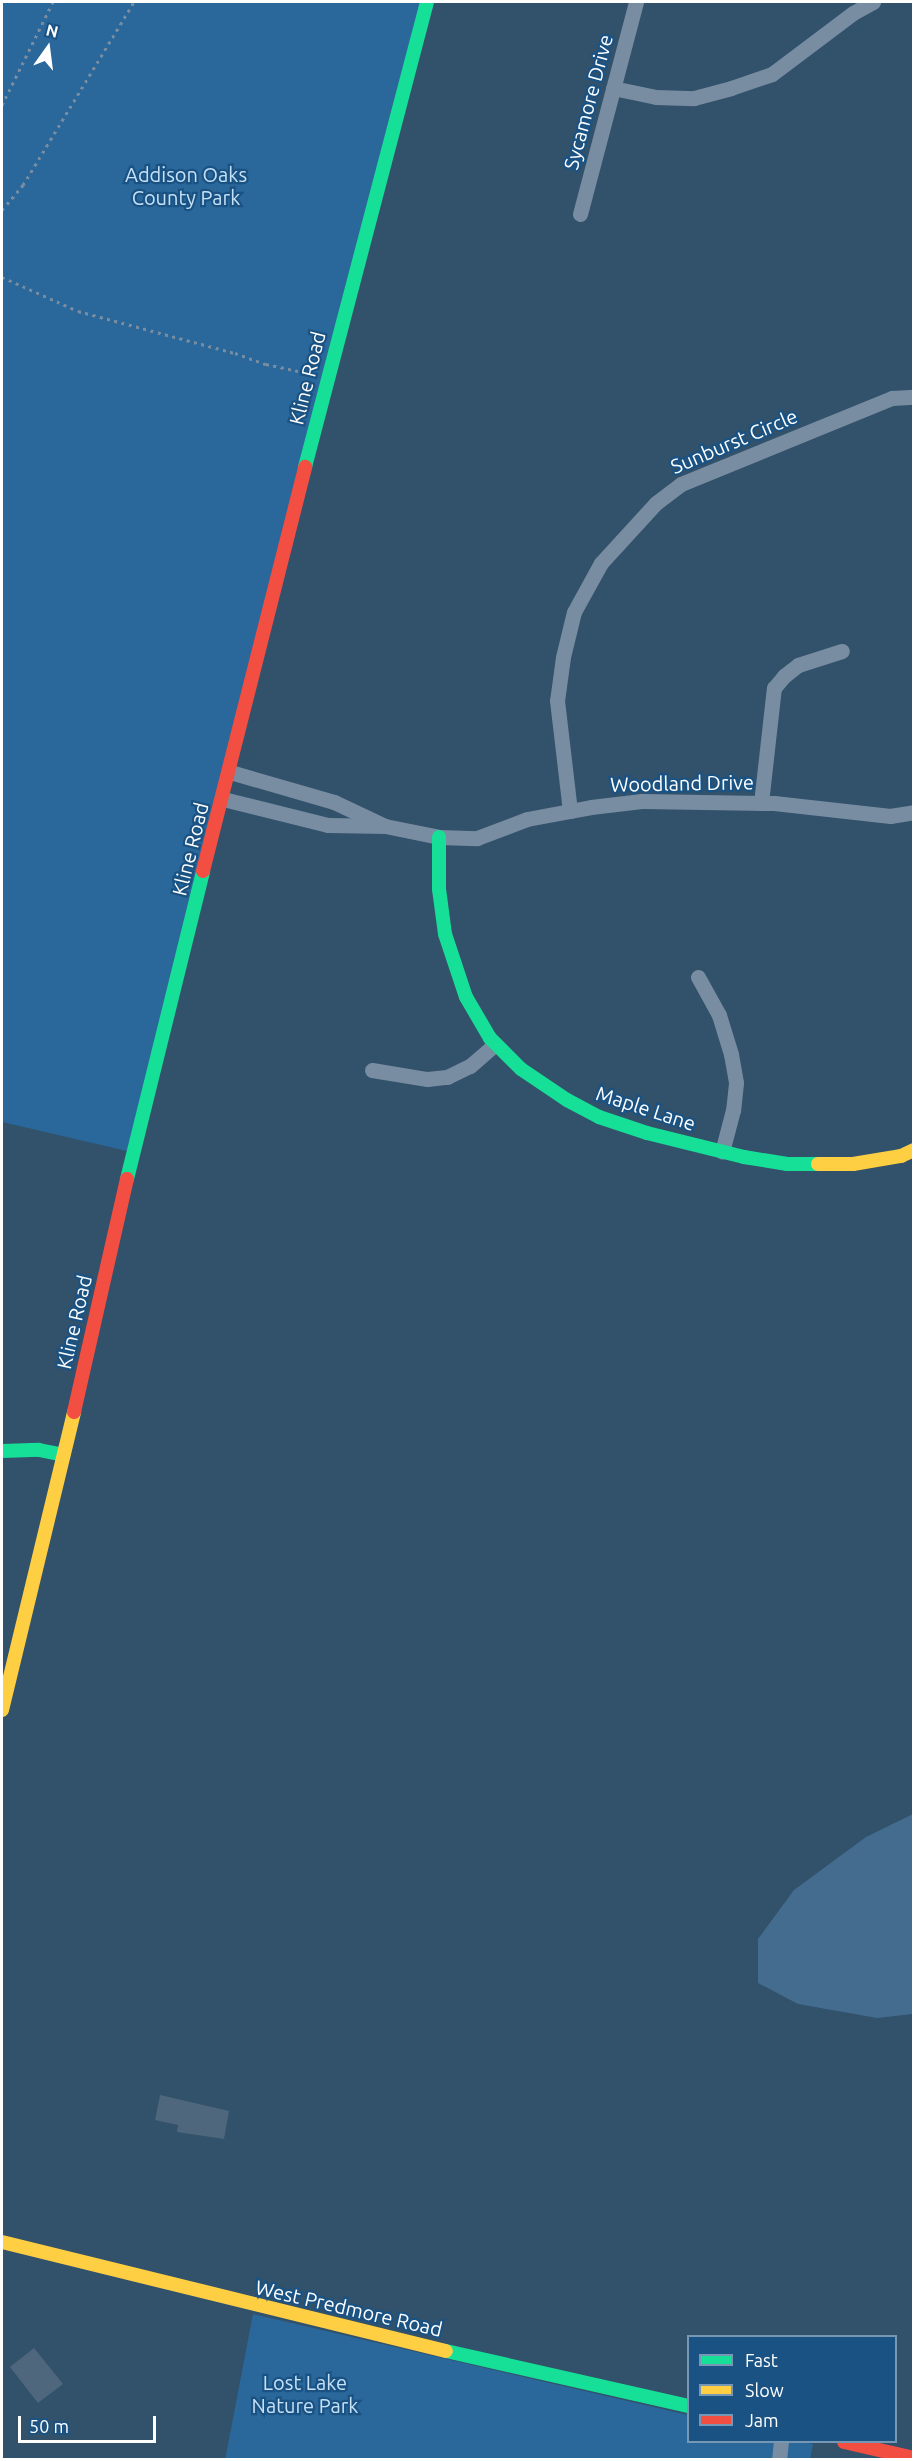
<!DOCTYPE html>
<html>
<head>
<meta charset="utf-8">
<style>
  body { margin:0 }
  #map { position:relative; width:915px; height:2461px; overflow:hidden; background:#32516b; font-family:Ubuntu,sans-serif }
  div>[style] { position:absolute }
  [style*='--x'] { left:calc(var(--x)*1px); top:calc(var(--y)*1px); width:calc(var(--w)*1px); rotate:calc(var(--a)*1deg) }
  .green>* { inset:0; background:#2a679a }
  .water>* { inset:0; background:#436c8f }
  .building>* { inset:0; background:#4e677c }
  .path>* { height:3px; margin-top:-1.5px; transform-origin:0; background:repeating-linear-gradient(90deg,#788da1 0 3px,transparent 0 7.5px) }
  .street>* { height:15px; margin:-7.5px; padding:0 7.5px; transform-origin:7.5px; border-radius:7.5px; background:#788da1 }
  .fast>* { height:14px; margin:-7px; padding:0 7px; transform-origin:7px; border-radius:7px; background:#16e098 }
  .slow>* { height:14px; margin:-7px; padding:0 7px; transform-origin:7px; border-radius:7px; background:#ffcf43 }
  .jam>* { height:14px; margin:-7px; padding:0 7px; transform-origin:7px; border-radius:7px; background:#f24e42 }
  span { translate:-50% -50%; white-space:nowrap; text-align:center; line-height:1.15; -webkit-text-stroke:4.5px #1a5383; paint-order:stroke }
  .street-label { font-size:20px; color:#fff }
  .park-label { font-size:20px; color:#c4e1f8 }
  .frame { position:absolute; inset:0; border:3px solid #fff; pointer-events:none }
  .legend { position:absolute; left:687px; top:2335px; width:210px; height:108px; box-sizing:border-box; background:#1a5383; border:2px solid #7698b5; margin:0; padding:8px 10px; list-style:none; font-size:18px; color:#fff }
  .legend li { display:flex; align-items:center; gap:12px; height:30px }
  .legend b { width:30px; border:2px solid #7698b5 }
  .north { position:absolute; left:18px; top:18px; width:60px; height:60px; -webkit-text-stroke:4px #1a5383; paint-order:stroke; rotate:14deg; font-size:16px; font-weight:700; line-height:24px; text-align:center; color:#fff }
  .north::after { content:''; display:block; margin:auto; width:21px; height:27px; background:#fff; clip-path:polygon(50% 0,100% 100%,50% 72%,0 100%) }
  .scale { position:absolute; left:18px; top:2416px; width:138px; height:27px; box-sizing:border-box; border:3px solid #fff; border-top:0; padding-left:8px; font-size:18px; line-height:21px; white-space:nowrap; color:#fff; -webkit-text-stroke:4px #1a5383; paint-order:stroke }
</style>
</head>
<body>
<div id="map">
  <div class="green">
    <i style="clip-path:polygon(2px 2px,426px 2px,127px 1151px,2px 1122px)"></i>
    <i style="clip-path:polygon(253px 2314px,688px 2415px,688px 2442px,803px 2442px,813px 2444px,810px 2460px,225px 2460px)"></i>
  </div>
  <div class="water">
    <i style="clip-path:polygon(913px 1814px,913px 2014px,877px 2018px,798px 2004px,758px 1983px,758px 1939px,794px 1890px,866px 1837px)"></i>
  </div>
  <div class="building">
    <i style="clip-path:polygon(160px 2095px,229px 2111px,224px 2139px,177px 2132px,178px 2125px,155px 2120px)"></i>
    <i style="clip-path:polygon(34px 2348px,63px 2384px,38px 2403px,10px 2367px)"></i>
  </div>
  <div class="path">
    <i style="--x:2;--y:105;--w:115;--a:-63.7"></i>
    <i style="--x:2;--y:210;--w:33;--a:-50"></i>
    <i style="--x:23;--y:185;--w:214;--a:-58.8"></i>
    <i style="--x:2;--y:277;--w:83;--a:24.1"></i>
    <i style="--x:78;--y:311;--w:163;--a:15"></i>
    <i style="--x:235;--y:353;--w:33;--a:20"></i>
    <i style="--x:266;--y:364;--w:42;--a:12.4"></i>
  </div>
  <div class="street">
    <i style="--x:613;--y:88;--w:44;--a:11.8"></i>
    <i style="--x:656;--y:97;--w:38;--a:2"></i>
    <i style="--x:694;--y:98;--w:38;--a:-15"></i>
    <i style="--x:731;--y:88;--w:43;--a:-18.9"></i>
    <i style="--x:772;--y:74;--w:101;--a:-37"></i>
    <i style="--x:853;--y:13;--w:23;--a:-29"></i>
    <i style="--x:580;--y:214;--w:219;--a:-75.2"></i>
    <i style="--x:223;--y:799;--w:108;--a:13.9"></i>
    <i style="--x:328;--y:825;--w:57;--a:1"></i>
    <i style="--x:385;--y:826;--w:56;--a:-154.8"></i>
    <i style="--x:334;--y:802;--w:108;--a:-163.9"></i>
    <i style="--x:761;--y:803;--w:116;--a:-83.6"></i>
    <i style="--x:774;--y:688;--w:16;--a:-50"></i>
    <i style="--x:784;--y:676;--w:18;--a:-38"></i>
    <i style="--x:798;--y:665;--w:46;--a:-17.7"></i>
    <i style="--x:570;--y:811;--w:111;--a:-96.7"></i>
    <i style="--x:557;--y:701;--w:44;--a:-82.2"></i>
    <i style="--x:563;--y:657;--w:46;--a:-76.3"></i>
    <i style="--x:574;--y:612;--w:56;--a:-61.1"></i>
    <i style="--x:601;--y:563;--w:81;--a:-47.5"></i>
    <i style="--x:656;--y:503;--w:31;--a:-37"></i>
    <i style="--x:681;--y:484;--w:228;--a:-22.2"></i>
    <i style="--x:892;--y:398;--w:22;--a:-3"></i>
    <i style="--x:385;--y:826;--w:55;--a:11.5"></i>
    <i style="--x:439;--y:837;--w:38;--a:2"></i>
    <i style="--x:477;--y:838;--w:53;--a:-20.8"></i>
    <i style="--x:527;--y:819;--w:65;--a:-10.6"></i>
    <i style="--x:591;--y:807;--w:51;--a:-6.7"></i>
    <i style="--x:642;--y:801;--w:132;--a:0.9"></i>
    <i style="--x:774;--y:803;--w:117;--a:6.4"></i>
    <i style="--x:890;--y:816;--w:24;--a:-9"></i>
    <i style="--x:698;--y:977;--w:43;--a:61.1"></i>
    <i style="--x:719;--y:1015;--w:41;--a:72.9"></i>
    <i style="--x:731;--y:1054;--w:29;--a:80"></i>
    <i style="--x:736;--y:1083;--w:27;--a:96"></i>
    <i style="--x:733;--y:1110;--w:43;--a:104.7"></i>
    <i style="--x:372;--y:1070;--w:56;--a:9.3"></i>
    <i style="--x:427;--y:1079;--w:20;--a:-6"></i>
    <i style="--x:447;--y:1077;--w:25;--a:-26"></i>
    <i style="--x:470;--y:1066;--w:33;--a:-41"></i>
    <i style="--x:779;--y:2460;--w:18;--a:-84"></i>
  </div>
  <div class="fast">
    <i style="--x:305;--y:467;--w:481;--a:-75.3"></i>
    <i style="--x:439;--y:837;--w:52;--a:90"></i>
    <i style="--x:439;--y:889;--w:45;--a:82.4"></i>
    <i style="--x:445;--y:934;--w:66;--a:71.6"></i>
    <i style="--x:466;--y:997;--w:48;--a:59.7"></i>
    <i style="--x:490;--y:1038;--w:44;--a:45"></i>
    <i style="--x:521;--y:1069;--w:55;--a:34"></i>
    <i style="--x:567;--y:1100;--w:36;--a:28"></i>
    <i style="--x:599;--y:1117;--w:51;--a:18.4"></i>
    <i style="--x:647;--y:1133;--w:100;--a:13.9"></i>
    <i style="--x:744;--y:1157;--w:44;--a:9.2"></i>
    <i style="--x:787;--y:1164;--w:31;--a:0"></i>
    <i style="--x:127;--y:1179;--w:317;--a:-76.1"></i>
    <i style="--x:2;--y:1451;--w:37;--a:-2"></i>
    <i style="--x:39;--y:1450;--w:25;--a:11"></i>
    <i style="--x:446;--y:2351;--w:248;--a:12.8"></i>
  </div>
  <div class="slow">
    <i style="--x:818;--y:1164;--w:35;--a:0"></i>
    <i style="--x:853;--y:1164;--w:49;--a:-9.5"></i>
    <i style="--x:901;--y:1156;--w:14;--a:-25"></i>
    <i style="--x:2;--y:1710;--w:307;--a:-76.4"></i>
    <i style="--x:2;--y:2242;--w:457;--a:13.8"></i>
  </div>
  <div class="jam">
    <i style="--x:203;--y:871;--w:417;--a:-75.8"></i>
    <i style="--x:74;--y:1412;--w:239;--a:-77.2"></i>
    <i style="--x:844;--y:2442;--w:72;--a:12.9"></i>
  </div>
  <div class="street-label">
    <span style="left:588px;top:102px;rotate:-75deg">Sycamore Drive</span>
    <span style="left:307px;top:378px;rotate:-76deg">Kline Road</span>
    <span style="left:734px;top:441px;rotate:-23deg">Sunburst Circle</span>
    <span style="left:682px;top:783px;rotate:-1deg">Woodland Drive</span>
    <span style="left:190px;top:849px;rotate:-76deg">Kline Road</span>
    <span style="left:646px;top:1108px;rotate:18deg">Maple Lane</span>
    <span style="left:74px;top:1322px;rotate:-77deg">Kline Road</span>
    <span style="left:349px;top:2308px;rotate:13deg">West Predmore Road</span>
  </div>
  <div class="park-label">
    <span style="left:186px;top:186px">Addison Oaks<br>County Park</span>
    <span style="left:305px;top:2394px">Lost Lake<br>Nature Park</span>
  </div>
  <div class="frame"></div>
  <ul class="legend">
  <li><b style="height:8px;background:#16e098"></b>Fast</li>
  <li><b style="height:8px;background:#ffcf43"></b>Slow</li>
  <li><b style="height:8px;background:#f24e42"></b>Jam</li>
  </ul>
  <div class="north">N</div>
  <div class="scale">50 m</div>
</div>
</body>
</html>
